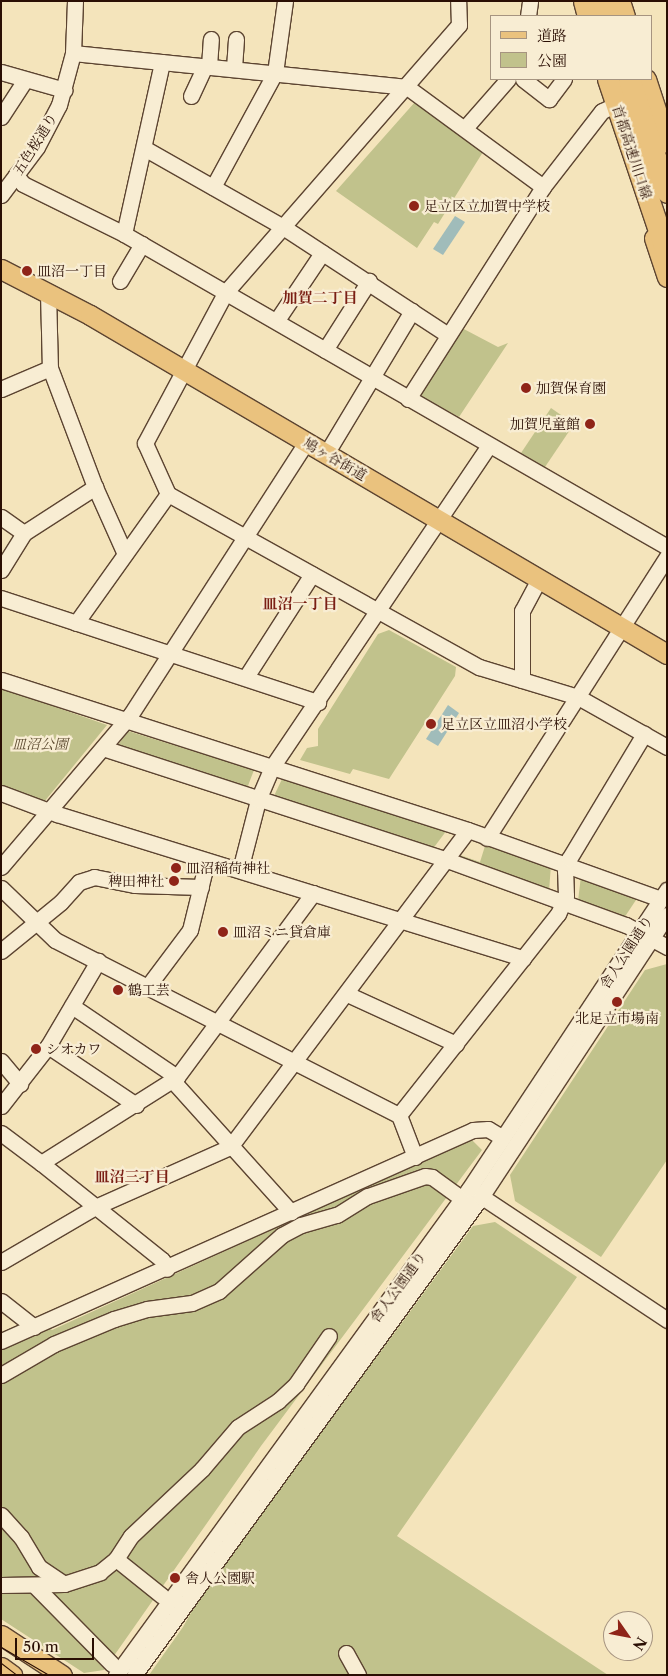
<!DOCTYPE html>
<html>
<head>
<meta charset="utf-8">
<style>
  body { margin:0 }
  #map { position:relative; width:668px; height:1676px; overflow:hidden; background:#f4e4bb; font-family:"Libre Caslon Text","Noto Serif JP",serif }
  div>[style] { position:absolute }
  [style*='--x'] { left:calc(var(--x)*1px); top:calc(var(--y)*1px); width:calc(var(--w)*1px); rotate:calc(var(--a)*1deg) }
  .green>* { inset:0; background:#c1c28c }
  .water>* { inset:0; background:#a0bcba }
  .roads { filter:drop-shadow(1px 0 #5c4431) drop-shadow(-1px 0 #5c4431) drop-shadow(0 1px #5c4431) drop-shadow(0 -1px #5c4431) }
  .minor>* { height:15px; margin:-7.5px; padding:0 7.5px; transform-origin:7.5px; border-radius:7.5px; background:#f8edd3 }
  .major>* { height:19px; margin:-9.5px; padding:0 9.5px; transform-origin:9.5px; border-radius:9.5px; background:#eac27e }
  .highway>* { height:21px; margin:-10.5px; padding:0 10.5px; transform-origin:10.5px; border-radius:10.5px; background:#eac27e }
  .tram>* { height:1px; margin:-0.5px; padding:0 0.5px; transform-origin:0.5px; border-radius:0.5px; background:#2a0e03 }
  .dots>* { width:14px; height:14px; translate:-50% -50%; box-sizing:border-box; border:2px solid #f8edd3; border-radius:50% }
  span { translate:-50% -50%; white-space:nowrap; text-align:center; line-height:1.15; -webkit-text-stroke:4.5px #f8edd3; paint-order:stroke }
  .street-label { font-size:14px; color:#2a0e03 }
  .poi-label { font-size:14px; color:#2a0e03 }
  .left { translate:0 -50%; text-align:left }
  .right { translate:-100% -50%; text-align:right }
  .park-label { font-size:14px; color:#5f4d33; font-style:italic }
  .neighbourhood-label { font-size:15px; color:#7a1f14; font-weight:700 }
  .frame { position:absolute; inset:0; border:2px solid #2a0e03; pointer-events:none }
  .legend { position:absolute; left:490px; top:15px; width:162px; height:65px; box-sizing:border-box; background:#f8edd3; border:1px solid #a69480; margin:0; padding:6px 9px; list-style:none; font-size:15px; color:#2a0e03 }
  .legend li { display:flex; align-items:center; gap:10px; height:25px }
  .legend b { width:25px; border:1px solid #a69480 }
  .north { position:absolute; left:603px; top:1611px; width:50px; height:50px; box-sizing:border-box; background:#f8edd3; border:1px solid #a69480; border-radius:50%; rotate:123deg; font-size:14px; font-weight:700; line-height:20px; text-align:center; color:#2a0e03 }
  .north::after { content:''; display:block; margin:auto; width:18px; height:22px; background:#8f2418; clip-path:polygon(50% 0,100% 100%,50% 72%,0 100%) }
  .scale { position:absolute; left:15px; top:1638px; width:79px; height:22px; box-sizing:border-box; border:2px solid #2a0e03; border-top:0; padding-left:6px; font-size:15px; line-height:18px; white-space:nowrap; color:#2a0e03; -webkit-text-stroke:4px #f8edd3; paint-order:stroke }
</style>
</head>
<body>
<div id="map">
  <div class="green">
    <i style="clip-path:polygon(415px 102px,483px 152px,438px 224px,434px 222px,417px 248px,336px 191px)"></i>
    <i style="clip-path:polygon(460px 327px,498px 347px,508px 343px,459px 417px,422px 397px,421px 391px)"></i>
    <i style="clip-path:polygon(551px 408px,574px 424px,545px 467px,521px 453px)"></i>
    <i style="clip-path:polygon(389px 630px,456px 667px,455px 676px,389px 779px,353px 769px,350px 774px,300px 760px,307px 748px,318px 746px,318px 729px,378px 634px)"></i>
    <i style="clip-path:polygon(1px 688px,107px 725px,44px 802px,1px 786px)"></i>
    <i style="clip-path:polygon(128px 731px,254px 770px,246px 791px,116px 748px)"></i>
    <i style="clip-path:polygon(283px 777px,447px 830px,432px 850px,273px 798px)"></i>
    <i style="clip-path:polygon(470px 837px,551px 865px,549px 891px,457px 858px,457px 854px,480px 862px,485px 846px,468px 839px)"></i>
    <i style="clip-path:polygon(581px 876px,638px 897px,624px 918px,578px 901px)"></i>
    <i style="clip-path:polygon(667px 964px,667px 1160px,601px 1257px,515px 1201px,510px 1175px,645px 970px)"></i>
    <i style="clip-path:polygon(471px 1139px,482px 1150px,261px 1446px,104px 1670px,84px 1673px,1px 1619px,1px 1349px,49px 1328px,52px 1330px)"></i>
    <i style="clip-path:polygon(495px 1222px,577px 1277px,397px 1536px,608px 1675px,149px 1675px,183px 1627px,198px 1600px,473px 1226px)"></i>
  </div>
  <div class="water">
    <i style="clip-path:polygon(455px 216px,465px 222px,443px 255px,433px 249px)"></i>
    <i style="clip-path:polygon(448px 705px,459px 713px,438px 746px,426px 739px)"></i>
  </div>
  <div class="roads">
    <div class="minor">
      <i style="--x:528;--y:16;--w:15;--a:-82"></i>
      <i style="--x:73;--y:53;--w:336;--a:5.8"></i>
      <i style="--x:407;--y:87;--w:169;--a:36.3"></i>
      <i style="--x:209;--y:66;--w:27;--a:-86"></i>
      <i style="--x:234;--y:68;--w:29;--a:-86"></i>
      <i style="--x:1;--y:72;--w:66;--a:15.9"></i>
      <i style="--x:523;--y:79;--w:33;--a:38"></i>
      <i style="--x:549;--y:99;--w:25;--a:-53"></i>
      <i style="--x:191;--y:96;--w:33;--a:-65"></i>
      <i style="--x:1;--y:117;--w:44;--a:-57"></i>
      <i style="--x:465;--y:128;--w:65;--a:-48.7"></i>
      <i style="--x:144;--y:148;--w:160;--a:29.6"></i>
      <i style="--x:283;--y:227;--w:197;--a:33.2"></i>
      <i style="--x:16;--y:175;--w:11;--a:52"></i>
      <i style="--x:23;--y:184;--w:113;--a:26.3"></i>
      <i style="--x:124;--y:234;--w:627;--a:29.96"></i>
      <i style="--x:213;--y:187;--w:130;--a:-61.5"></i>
      <i style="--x:275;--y:73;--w:73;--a:-82.1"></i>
      <i style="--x:1;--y:195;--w:60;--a:-53.1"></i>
      <i style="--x:37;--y:147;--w:47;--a:-62.4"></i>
      <i style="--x:59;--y:105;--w:54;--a:-74.9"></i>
      <i style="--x:73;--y:53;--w:52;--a:-87.8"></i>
      <i style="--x:124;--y:234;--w:176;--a:-77.5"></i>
      <i style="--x:120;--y:281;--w:43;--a:-59.3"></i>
      <i style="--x:48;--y:293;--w:75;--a:88.5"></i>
      <i style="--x:50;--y:368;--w:127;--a:69.3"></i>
      <i style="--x:95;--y:487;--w:73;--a:65.9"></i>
      <i style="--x:277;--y:320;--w:81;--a:-56.1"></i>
      <i style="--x:325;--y:350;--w:82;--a:-57.5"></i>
      <i style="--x:1;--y:389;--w:53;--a:-23.2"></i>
      <i style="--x:408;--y:399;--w:251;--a:-57.5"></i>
      <i style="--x:543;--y:187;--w:96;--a:-52.2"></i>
      <i style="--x:602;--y:111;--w:10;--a:-24"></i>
      <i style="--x:326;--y:454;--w:167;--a:-59"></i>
      <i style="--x:168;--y:494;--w:356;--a:29.1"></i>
      <i style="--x:479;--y:667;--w:103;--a:16.9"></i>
      <i style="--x:578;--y:697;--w:102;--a:29.3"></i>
      <i style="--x:1;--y:517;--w:28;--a:35"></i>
      <i style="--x:1;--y:570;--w:44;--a:-58.1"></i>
      <i style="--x:24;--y:533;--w:85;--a:-32.9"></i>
      <i style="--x:1;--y:598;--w:334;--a:18.2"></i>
      <i style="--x:76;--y:623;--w:158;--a:-54.5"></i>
      <i style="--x:168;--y:494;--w:56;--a:-114.3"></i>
      <i style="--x:145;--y:443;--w:170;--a:-61.9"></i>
      <i style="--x:225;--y:293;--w:356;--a:-48.9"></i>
      <i style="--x:459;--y:25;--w:24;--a:-92"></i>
      <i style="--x:246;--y:677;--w:122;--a:-57.3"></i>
      <i style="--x:1;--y:680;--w:490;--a:17.8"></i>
      <i style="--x:468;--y:830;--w:205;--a:19.7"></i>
      <i style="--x:522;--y:680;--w:69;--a:-90"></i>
      <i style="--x:522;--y:611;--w:36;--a:-62"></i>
      <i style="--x:103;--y:748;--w:362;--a:18"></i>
      <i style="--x:447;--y:860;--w:190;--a:20"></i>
      <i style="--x:626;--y:925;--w:47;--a:28.2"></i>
      <i style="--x:1;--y:793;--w:60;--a:20.6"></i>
      <i style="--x:57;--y:814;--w:488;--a:17.2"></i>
      <i style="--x:487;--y:838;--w:335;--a:-57.4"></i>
      <i style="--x:1;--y:867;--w:201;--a:-49.6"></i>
      <i style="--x:131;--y:714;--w:323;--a:-57.2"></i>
      <i style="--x:240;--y:870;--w:72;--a:-75.6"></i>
      <i style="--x:258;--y:800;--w:36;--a:-67"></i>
      <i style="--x:272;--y:767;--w:388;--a:-56"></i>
      <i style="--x:1;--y:888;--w:75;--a:43.9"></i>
      <i style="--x:55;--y:940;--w:386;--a:27"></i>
      <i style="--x:399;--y:1115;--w:45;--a:69.1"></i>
      <i style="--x:1;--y:951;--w:77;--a:-39.2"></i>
      <i style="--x:61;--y:902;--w:27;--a:-48"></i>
      <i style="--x:79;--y:882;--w:16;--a:-18"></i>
      <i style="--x:94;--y:877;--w:42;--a:11"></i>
      <i style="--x:135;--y:885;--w:66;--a:1.7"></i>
      <i style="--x:148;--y:986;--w:70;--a:-53.1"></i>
      <i style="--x:190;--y:930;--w:71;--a:-76.2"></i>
      <i style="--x:347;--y:994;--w:120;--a:24.6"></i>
      <i style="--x:72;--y:1006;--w:127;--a:34.1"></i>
      <i style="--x:48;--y:1046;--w:106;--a:33.8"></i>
      <i style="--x:1;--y:1061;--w:30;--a:50"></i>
      <i style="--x:172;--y:1080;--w:178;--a:48"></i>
      <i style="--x:1;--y:1106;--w:76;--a:-51.9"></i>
      <i style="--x:48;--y:1046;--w:99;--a:-59.5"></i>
      <i style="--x:399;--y:1115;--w:256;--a:-51.7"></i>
      <i style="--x:558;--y:914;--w:20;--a:-66"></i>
      <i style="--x:566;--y:896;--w:25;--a:-92"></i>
      <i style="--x:565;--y:871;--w:13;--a:-72"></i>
      <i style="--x:569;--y:859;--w:146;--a:-59"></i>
      <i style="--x:1;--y:1133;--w:50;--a:36.9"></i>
      <i style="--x:41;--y:1163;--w:161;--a:-32.3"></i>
      <i style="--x:177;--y:1077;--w:229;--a:-53.5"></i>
      <i style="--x:41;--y:1163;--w:155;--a:38.7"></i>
      <i style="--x:162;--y:1260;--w:10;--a:61"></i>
      <i style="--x:473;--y:1191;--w:233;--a:33.6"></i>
      <i style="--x:1;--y:1262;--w:109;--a:-30.3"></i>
      <i style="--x:95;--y:1207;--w:148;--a:-24"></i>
      <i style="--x:230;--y:1147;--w:396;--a:-53.1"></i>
      <i style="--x:1;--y:1301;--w:42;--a:38.2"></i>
      <i style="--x:1;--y:1341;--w:517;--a:-24.09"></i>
      <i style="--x:473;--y:1130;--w:15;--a:-4"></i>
      <i style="--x:488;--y:1129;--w:17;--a:31"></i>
      <i style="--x:1;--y:1375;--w:61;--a:-30.3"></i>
      <i style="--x:54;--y:1344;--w:65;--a:-22.6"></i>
      <i style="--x:114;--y:1319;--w:34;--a:-17"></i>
      <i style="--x:147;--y:1309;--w:45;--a:-7.6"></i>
      <i style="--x:192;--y:1303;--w:30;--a:-24"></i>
      <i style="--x:219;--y:1291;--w:84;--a:-41.6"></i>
      <i style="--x:282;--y:1235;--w:21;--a:-28"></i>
      <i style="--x:301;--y:1225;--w:37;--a:-16"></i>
      <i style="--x:337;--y:1215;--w:36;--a:-32"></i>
      <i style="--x:368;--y:1196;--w:60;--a:-19.3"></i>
      <i style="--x:425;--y:1176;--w:7;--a:8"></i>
      <i style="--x:432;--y:1177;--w:29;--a:36"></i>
      <i style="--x:1;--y:1515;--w:30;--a:48"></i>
      <i style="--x:21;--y:1537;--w:35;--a:59"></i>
      <i style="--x:39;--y:1567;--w:30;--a:34"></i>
      <i style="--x:116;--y:1559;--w:27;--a:-57"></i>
      <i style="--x:131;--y:1536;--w:98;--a:-43.3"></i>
      <i style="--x:202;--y:1469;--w:55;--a:-49.4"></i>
      <i style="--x:238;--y:1427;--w:48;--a:-33"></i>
      <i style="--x:278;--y:1401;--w:25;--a:-43"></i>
      <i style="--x:296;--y:1384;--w:58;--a:-55.5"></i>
      <i style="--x:1;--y:1585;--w:63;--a:-0.9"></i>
      <i style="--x:64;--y:1584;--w:38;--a:-18"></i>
      <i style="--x:100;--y:1572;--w:21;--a:-39"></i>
      <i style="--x:116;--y:1559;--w:59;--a:38.8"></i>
      <i style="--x:36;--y:1587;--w:108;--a:45.4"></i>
      <i style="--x:346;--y:1653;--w:25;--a:61"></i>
      <i style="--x:116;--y:1675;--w:601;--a:-54.01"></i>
      <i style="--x:469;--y:1189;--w:359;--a:-56.5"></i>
      <i style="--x:134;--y:1675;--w:591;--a:-54.02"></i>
      <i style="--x:481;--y:1197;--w:338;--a:-56.6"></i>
    </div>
    <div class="major">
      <i style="--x:620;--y:1;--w:16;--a:72"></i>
      <i style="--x:646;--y:79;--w:67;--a:71.8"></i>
      <i style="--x:654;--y:238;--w:41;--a:71.6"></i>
      <i style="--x:1;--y:269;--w:100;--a:27.3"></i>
      <i style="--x:90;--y:315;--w:669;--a:30.44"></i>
      <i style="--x:1;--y:1635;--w:73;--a:33.3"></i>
      <i style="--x:1;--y:1667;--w:14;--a:36"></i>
    </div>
    <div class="highway">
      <i style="--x:584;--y:1;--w:16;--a:75"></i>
      <i style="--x:603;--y:1;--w:16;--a:72"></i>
      <i style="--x:608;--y:79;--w:185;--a:71.4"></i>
      <i style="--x:629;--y:79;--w:119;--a:71.4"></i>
    </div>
  </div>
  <div class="tram">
    <i style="--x:1;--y:1647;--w:56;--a:30.3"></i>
    <i style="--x:1;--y:1663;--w:20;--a:37"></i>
  </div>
  <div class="dots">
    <i style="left:414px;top:206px;background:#8f2418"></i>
    <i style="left:27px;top:271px;background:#8f2418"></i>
    <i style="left:526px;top:388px;background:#8f2418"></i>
    <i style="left:590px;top:424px;background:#8f2418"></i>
    <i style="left:431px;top:724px;background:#8f2418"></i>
    <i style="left:176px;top:868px;background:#8f2418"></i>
    <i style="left:174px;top:881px;background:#8f2418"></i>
    <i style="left:223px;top:932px;background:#8f2418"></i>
    <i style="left:118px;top:990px;background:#8f2418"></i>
    <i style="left:617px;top:1002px;background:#8f2418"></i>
    <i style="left:36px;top:1049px;background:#8f2418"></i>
    <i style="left:175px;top:1578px;background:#8f2418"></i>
  </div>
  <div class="street-label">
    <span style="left:35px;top:144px;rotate:-58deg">五色桜通り</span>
    <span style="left:632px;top:152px;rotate:72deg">首都高速川口線</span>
    <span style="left:335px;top:459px;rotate:30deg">鳩ヶ谷街道</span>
    <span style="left:626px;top:952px;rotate:-57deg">舎人公園通り</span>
    <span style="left:398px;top:1287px;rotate:-54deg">舎人公園通り</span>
  </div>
  <div class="poi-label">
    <span class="left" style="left:424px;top:206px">足立区立加賀中学校</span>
    <span class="left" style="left:37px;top:271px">皿沼一丁目</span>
    <span class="left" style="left:536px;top:388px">加賀保育園</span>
    <span class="right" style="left:580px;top:424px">加賀児童館</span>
    <span class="left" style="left:441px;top:724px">足立区立皿沼小学校</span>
    <span class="left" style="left:186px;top:868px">皿沼稲荷神社</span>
    <span class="right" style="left:164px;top:881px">稗田神社</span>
    <span class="left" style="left:233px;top:932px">皿沼ミニ貸倉庫</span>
    <span class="left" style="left:128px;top:990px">鶴工芸</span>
    <span style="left:617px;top:1018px">北足立市場南</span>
    <span class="left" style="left:46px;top:1049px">シオカワ</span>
    <span class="left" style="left:185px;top:1578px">舎人公園駅</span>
  </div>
  <div class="park-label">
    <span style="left:40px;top:744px">皿沼公園</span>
  </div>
  <div class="neighbourhood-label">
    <span style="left:320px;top:298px">加賀二丁目</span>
    <span style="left:300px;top:604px">皿沼一丁目</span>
    <span style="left:132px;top:1177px">皿沼三丁目</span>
  </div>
  <div class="frame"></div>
  <ul class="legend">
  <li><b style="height:6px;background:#eac27e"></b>道路</li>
  <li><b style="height:14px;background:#c1c28c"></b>公園</li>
  </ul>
  <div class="north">N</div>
  <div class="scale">50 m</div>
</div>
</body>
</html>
